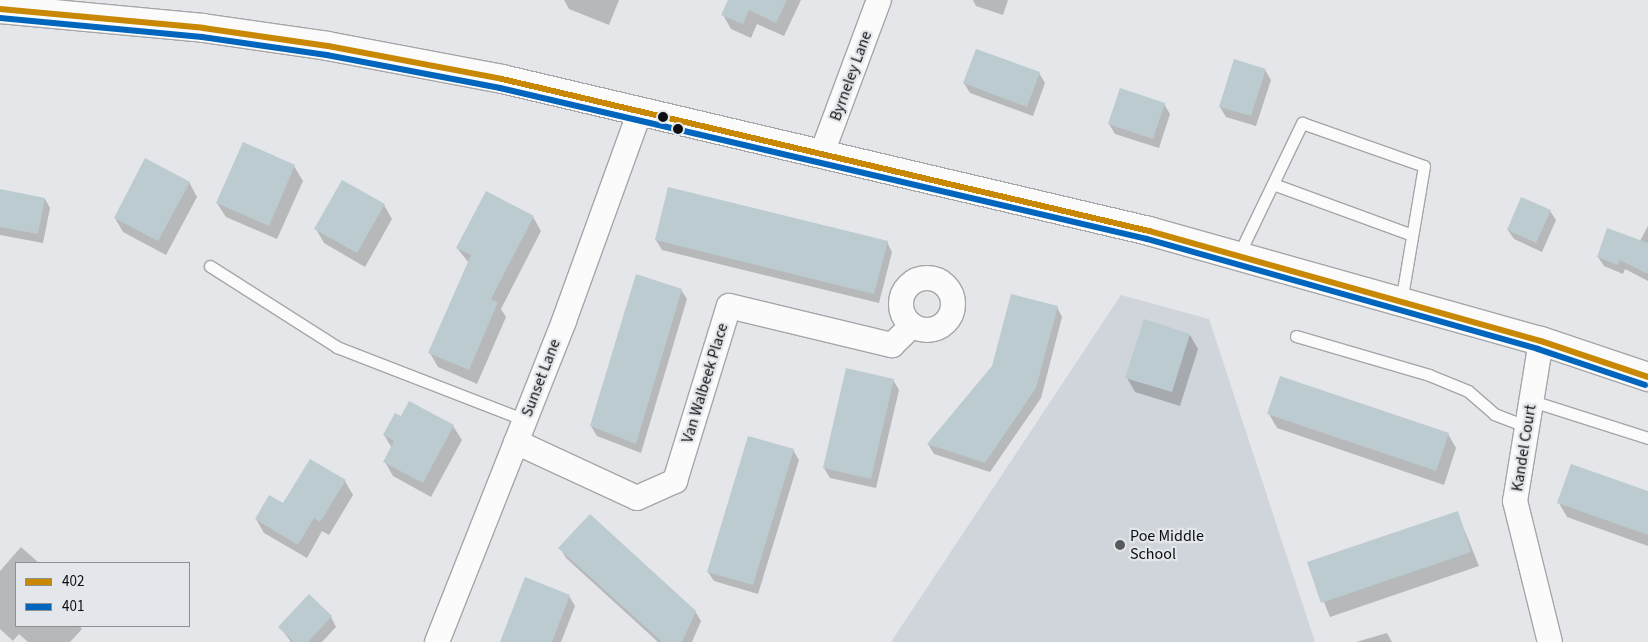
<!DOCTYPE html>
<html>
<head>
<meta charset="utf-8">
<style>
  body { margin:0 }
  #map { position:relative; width:1648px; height:642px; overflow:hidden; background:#e4e6e9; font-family:"Source Sans 3",sans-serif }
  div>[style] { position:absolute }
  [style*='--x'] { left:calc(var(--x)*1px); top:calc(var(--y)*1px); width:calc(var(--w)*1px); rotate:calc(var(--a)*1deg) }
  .built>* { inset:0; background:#d0d5db }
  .shadow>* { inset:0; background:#0003 }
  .building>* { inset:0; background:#bbcbd0 }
  .roads { filter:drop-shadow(1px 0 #a5a6a8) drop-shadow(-1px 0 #a5a6a8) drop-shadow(0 1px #a5a6a8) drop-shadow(0 -1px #a5a6a8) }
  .lane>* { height:11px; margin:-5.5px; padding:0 5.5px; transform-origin:5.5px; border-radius:5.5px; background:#fbfbfc }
  .street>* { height:24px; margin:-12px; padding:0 12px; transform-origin:12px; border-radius:12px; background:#fbfbfc }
  .street>.ring { margin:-12px; padding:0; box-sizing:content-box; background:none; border:24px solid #fbfbfc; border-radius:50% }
  .primary>* { height:28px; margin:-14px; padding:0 14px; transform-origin:14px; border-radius:14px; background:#fbfbfc }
  .bus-1>* { height:6px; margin:-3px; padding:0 3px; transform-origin:3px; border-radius:3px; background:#c88803 }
  .bus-2>* { height:6px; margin:-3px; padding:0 3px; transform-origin:3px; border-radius:3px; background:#0065bd }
  .dots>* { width:14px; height:14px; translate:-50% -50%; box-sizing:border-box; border:2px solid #e3e6ea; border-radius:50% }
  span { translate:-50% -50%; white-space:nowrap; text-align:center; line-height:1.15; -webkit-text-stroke:4.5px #e3e6ea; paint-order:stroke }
  .street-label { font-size:16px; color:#0c0e0f }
  .poi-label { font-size:16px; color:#0c0e0f }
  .left { translate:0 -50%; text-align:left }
  .legend { position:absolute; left:15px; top:562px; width:175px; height:65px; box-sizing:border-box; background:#e3e6ea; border:1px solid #8d9092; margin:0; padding:6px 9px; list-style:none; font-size:15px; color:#0c0e0f }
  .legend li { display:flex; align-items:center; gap:10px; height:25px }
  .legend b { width:25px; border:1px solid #8d9092 }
</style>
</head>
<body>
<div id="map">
  <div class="built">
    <i style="clip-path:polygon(1121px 295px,1209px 319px,1315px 642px,891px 642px)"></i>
  </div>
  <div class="shadow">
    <i style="clip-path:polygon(564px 0,619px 0,609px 25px,569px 9px)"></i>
    <i style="clip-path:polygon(730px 0,801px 0,784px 36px,757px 24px,751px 38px,731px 29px,723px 15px)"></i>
    <i style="clip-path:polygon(973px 0,1008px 0,1003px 15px,976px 6px)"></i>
    <i style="clip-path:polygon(1265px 70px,1271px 80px,1256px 126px,1226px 117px,1220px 107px)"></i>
    <i style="clip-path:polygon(1039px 73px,1045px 83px,1033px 116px,970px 93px,964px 83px)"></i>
    <i style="clip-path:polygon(1164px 104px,1170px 114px,1159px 148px,1115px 134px,1109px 124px)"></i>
    <i style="clip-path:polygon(294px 166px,303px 181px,277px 239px,226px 217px,217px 203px)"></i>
    <i style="clip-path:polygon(189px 182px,197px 197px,166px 255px,123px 232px,115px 218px)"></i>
    <i style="clip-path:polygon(0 190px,45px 199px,50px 208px,43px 243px,0 235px)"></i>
    <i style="clip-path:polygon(384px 205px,392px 219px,365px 267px,324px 243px,316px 229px)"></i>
    <i style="clip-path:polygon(1550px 211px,1556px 220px,1542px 252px,1514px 239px,1508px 230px)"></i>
    <i style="clip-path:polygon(533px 217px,541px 231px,501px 309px,506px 317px,477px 384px,438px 367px,430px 353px,469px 263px,457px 248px)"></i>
    <i style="clip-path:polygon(1648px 226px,1648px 281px,1625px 269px,1623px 274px,1604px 266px,1598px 257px,1640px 241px)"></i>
    <i style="clip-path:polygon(656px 240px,887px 242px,892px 252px,879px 303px,662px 250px)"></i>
    <i style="clip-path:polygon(681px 290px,687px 299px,641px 453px,597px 436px,591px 426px)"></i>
    <i style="clip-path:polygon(1057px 307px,1062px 317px,1041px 398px,990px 472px,934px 454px,928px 444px)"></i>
    <i style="clip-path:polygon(1190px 335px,1198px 349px,1180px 406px,1135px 392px,1127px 378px)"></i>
    <i style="clip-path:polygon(893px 380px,899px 390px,876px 488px,830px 478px,824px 468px)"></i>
    <i style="clip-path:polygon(409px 402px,453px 426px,462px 440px,431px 497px,393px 476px,385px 462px,392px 448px,384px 435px,401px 417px)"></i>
    <i style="clip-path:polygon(1269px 414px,1448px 434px,1456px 448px,1444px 485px,1277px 428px)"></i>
    <i style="clip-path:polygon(793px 450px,799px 460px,758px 594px,714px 581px,708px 572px)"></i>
    <i style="clip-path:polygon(345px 481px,353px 495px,329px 535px,322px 531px,307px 558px,264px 533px,256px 519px)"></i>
    <i style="clip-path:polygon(1648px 493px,1648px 546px,1567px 517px,1559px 503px)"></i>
    <i style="clip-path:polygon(1457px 512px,1479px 566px,1330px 617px,1308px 563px)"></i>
    <i style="clip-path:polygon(21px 547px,39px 563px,16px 563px,16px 626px,80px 626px,82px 629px,70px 642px,28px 642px,19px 634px,13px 641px,0 629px,0 571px)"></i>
    <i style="clip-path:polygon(560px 548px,695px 611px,701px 621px,692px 642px,658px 642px,566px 558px)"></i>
    <i style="clip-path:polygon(569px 596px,575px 606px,561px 642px,501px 642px)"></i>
    <i style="clip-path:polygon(331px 617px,336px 627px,322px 642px,291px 642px,280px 627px)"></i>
    <i style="clip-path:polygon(1387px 633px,1392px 642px,1356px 642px)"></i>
  </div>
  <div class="building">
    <i style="clip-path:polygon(728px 0,787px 0,776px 23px,749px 10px,743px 24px,721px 15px)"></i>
    <i style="clip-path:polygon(976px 49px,1040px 72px,1027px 107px,963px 83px)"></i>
    <i style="clip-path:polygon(1234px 59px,1266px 69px,1251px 116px,1219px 107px)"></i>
    <i style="clip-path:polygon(1120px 88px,1165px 103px,1153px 139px,1108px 124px)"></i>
    <i style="clip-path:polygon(243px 142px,295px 165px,269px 226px,216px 203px)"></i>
    <i style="clip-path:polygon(145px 158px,190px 182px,158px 241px,114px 218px)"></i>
    <i style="clip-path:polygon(342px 180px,385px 204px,357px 253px,314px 229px)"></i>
    <i style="clip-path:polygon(668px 187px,888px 241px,874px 294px,655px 240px)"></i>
    <i style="clip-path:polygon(0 189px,45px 198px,38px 234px,0 227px)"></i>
    <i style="clip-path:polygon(486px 191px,534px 216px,491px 299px,498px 302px,469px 370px,428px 353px,471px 255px,456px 248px)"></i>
    <i style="clip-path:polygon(1521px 197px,1551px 210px,1536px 243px,1507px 230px)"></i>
    <i style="clip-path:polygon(1607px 228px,1648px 243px,1648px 274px,1620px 260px,1618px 265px,1597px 257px)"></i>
    <i style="clip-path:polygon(636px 274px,682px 289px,636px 444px,590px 426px)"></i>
    <i style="clip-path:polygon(1011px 294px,1058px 306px,1036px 388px,985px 463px,927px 444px,992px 366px)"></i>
    <i style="clip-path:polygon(1144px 319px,1190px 334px,1172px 392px,1125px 378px)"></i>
    <i style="clip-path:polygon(846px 368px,894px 379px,871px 479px,823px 468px)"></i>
    <i style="clip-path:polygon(1280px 376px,1449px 433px,1436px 471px,1267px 414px)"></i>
    <i style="clip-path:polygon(409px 401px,454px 425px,423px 483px,383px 462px,394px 441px,383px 435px,395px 413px,401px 416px)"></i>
    <i style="clip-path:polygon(748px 436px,794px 449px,753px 585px,707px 572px)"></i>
    <i style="clip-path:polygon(310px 459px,346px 480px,320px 522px,314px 518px,298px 545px,255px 519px,269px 495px,283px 503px)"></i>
    <i style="clip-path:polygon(1571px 464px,1648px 491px,1648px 535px,1557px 503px)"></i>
    <i style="clip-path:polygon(1458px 511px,1471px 552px,1321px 603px,1307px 562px)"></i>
    <i style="clip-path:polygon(590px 514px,696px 611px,682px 642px,662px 642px,558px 548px)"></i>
    <i style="clip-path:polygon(525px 577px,570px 595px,552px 642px,500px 642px)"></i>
    <i style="clip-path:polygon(309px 594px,332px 616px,308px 642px,294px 642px,278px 627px)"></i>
  </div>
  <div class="roads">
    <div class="lane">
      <i style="--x:1273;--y:184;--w:148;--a:20.1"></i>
      <i style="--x:1238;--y:256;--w:148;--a:-64.3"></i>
      <i style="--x:1302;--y:123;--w:129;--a:19.4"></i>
      <i style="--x:1424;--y:166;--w:138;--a:99.6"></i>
      <i style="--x:210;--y:266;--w:151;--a:32.5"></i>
      <i style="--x:337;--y:347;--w:202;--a:21.2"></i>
      <i style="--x:1296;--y:336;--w:139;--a:16.3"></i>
      <i style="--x:1429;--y:375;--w:42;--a:22.3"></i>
      <i style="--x:1468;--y:391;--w:35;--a:41"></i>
      <i style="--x:1494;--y:414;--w:36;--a:21"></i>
      <i style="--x:1532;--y:401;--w:122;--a:17.7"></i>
    </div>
    <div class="street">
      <i style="--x:822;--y:153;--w:163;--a:-69.6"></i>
      <i class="ring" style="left:901px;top:278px;width:28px;height:28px"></i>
      <i style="--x:1541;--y:341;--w:162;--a:99.2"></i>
      <i style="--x:1515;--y:501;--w:145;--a:76.1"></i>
      <i style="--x:516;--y:442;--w:133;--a:24.8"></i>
      <i style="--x:637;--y:498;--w:42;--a:-24.1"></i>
      <i style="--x:675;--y:481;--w:183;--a:-72.9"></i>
      <i style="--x:729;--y:306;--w:168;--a:13.5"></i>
      <i style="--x:892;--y:345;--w:28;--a:-44"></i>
      <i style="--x:437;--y:642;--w:345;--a:-68.4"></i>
      <i style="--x:564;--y:321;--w:223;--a:-70.1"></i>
    </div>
    <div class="primary">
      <i style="--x:0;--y:9;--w:204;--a:5.3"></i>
      <i style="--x:203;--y:28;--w:126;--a:8.2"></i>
      <i style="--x:328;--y:46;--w:177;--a:10.7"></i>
      <i style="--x:502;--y:79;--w:665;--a:13.22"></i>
      <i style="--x:1149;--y:231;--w:407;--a:15.7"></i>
      <i style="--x:1541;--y:341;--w:113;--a:18.6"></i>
    </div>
  </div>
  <div class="bus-1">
    <i style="--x:0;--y:9;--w:204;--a:5.3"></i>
    <i style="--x:203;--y:28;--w:126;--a:8.2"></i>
    <i style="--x:328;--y:46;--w:177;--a:10.7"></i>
    <i style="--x:502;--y:79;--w:665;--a:13.22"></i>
    <i style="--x:1149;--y:231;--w:407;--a:15.7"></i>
    <i style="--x:1541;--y:341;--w:113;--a:18.6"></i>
  </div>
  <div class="bus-2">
    <i style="--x:0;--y:18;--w:203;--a:5.4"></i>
    <i style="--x:202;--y:37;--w:126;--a:8.2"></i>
    <i style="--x:327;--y:55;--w:176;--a:10.8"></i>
    <i style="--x:500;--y:88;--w:664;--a:13.14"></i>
    <i style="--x:1147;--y:239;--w:406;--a:15.7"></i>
    <i style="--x:1538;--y:349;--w:113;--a:18.6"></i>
  </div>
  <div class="dots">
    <i style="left:663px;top:117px;background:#0c0e0f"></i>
    <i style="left:678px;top:129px;background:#0c0e0f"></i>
    <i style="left:1120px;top:545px;background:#585a5b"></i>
  </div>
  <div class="street-label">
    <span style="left:851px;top:76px;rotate:-70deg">Byrneley Lane</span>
    <span style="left:541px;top:378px;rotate:-69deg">Sunset Lane</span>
    <span style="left:705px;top:383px;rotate:-73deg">Van Walbeek Place</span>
    <span style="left:1524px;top:448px;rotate:-81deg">Kandel Court</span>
  </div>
  <div class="poi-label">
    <span class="left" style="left:1130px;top:545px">Poe Middle<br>School</span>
  </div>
  <ul class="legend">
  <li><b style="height:6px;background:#c88803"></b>402</li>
  <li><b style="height:6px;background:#0065bd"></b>401</li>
  </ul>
</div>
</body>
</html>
